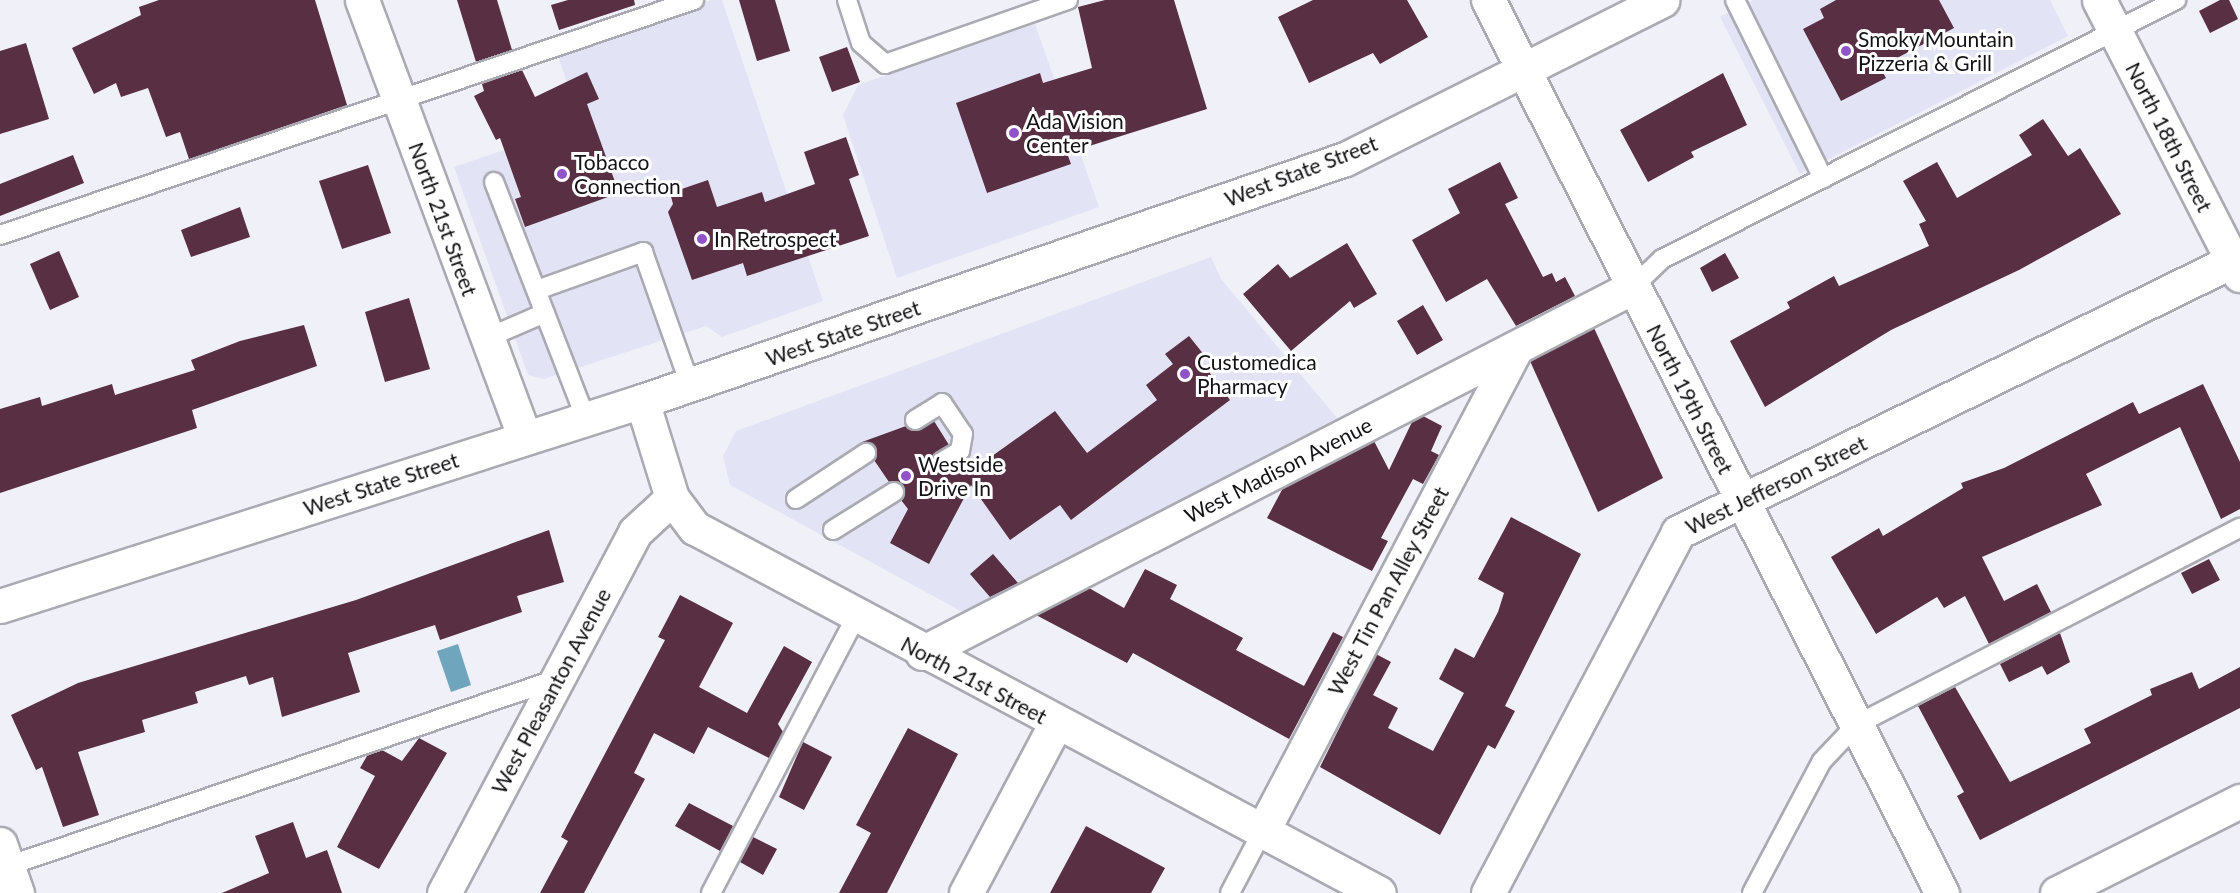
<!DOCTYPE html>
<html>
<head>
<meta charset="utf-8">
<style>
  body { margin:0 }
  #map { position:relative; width:2240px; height:893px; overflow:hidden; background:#f0f0f9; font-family:Lato,sans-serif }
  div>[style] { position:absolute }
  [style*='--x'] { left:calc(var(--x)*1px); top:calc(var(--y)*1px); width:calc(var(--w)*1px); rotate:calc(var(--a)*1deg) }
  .built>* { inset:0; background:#e2e3f4 }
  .water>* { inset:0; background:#70a5be }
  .building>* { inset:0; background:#592f43 }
  .roads { filter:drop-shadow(2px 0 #a9aab2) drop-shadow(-2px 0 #a9aab2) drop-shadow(0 2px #a9aab2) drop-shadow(0 -2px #a9aab2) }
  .lane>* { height:18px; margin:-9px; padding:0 9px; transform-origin:9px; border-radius:9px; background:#fff }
  .street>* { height:33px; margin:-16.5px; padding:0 16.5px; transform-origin:16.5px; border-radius:16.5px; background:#fff }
  .secondary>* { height:33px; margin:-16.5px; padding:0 16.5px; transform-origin:16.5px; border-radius:16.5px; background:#fff }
  .dots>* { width:16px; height:16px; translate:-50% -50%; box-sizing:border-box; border:3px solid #fff; border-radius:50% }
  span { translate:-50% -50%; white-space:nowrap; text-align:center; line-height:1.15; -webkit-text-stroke:6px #fff; paint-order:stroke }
  .poi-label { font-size:21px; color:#121215 }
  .left { translate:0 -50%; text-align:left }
  .street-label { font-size:21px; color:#121215 }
</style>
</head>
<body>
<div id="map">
  <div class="built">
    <i style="clip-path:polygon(712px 0,722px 0,823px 301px,722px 337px,706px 326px,544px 379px,528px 375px,454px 167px,581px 124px,557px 53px)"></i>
    <i style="clip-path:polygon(1753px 0,2050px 0,2068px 36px,1800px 174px,1720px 17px)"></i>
    <i style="clip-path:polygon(1035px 24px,1099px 207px,897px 278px,843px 115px,858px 85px)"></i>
    <i style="clip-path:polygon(1211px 257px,1221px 279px,1337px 418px,966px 614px,730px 485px,723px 456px,736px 431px)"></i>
  </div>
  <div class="water">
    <i style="clip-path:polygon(458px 644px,471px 685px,451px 692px,437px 651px)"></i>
  </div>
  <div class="building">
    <i style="clip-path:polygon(159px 0,315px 0,347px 105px,189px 159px,180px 132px,166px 137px,148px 88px,121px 97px,116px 83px,94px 94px,72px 48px,141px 15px,139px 7px)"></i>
    <i style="clip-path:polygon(457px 0,497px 0,512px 50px,476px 62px)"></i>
    <i style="clip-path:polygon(568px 0,634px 0,635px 5px,559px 30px,551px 5px)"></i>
    <i style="clip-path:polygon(739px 0,775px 0,790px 51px,757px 61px)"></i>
    <i style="clip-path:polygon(1105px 0,1174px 0,1207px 109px,1067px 153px,1071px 164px,987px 193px,956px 103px,1040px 73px,1043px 83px,1092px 68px,1078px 7px)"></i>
    <i style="clip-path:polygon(1313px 0,1407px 0,1428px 37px,1380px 64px,1373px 53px,1309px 83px,1278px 17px)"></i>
    <i style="clip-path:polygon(1836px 0,1939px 0,1954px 28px,1880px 67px,1886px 78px,1841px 101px,1803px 29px,1824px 18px,1820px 9px)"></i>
    <i style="clip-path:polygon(2220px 0,2229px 0,2238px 19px,2210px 33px,2199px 11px)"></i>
    <i style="clip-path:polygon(26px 43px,49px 119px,0 134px,0 51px)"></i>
    <i style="clip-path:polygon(847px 47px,860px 82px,832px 92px,819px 57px)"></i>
    <i style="clip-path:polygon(522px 70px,535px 97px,587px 72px,599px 99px,587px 104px,619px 193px,525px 227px,515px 199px,521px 197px,500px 138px,496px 140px,474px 96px,484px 91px,482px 84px)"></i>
    <i style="clip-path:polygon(1723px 73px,1747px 125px,1691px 152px,1694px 157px,1648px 182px,1620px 130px)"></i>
    <i style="clip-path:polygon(2043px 119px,2068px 156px,2080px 148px,2121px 214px,2019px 270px,1891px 330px,1765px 407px,1730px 341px,1790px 308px,1787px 302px,1834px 276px,1839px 286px,1929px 246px,1919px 224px,1926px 221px,1903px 181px,1937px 162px,1957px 198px,2032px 155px,2019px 135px)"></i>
    <i style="clip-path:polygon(846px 137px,859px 175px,849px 179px,869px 236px,747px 276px,743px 263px,692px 280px,668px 212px,673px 204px,670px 193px,708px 180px,717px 207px,762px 192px,765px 202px,815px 184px,804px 152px)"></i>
    <i style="clip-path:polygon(73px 155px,84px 183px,0 216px,0 184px)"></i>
    <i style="clip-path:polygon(1500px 162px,1518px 198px,1505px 204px,1543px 277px,1552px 273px,1556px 282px,1565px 277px,1575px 296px,1516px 326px,1487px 279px,1446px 302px,1412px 240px,1460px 213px,1448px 189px)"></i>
    <i style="clip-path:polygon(368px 165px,391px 233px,342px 249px,319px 181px)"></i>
    <i style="clip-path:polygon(240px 207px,250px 237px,191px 257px,181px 230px)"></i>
    <i style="clip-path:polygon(1347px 243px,1377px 294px,1354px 308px,1350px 301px,1291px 351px,1243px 294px,1278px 264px,1290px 278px)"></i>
    <i style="clip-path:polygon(59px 251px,79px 297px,50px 310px,30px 264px)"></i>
    <i style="clip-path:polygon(1725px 253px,1739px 278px,1712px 292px,1700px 268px)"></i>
    <i style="clip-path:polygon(409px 298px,430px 369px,385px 382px,365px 312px)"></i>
    <i style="clip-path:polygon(1423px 305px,1443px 340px,1417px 355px,1397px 321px)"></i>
    <i style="clip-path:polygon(304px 325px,317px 366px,192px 410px,197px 428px,0 493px,0 409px,40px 397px,42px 406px,112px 384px,115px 395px,195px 370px,191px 360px,240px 341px)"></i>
    <i style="clip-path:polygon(1594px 328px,1663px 478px,1598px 512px,1530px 361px)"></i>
    <i style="clip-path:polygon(1189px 336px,1205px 356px,1200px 360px,1230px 400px,1071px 520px,1060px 505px,1010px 540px,971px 485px,929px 564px,890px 543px,908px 509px,901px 500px,905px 491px,900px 482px,889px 482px,874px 460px,875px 446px,862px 442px,906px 426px,916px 431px,934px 421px,949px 445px,932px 456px,933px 468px,943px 473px,961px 464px,967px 474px,1055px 411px,1087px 453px,1157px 400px,1146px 385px,1173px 364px,1165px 354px)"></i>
    <i style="clip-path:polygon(2203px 384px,2240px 462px,2240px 509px,2221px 519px,2180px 427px,2086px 474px,2102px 505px,1982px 557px,2004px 601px,2037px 584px,2051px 612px,1989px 644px,1965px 596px,1944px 608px,1937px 597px,1876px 634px,1831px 557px,1879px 528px,1883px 536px,1963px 488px,1961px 483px,2004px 468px,2133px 402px,2139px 414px)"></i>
    <i style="clip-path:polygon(1423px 416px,1442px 426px,1431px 451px,1439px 455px,1423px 484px,1413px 479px,1381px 538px,1388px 541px,1372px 571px,1267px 518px,1283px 488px,1374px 441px,1389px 470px,1412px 422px)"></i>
    <i style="clip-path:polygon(1511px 517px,1581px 554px,1505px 706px,1515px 711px,1495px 749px,1488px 745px,1440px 835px,1320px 767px,1376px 654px,1391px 662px,1373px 695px,1398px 708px,1388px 728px,1433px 751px,1464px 693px,1439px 679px,1455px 648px,1474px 658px,1498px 612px,1504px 593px,1478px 579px)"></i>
    <i style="clip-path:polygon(549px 530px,564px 582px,517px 596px,522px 612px,440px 640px,435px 625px,348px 653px,360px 692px,282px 717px,273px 677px,249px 685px,246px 676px,195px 692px,198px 703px,142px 720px,145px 732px,78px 752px,99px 815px,63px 827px,42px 767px,36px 770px,11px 715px,78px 683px,356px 600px)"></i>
    <i style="clip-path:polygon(993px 554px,1018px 583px,990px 597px,970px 574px)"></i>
    <i style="clip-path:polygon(2209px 559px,2220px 580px,2192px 594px,2181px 573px)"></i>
    <i style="clip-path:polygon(1145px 569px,1177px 585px,1170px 599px,1243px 638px,1236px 650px,1304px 686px,1333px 632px,1343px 637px,1289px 739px,1133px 653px,1127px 663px,1036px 615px,1089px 588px,1124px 608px)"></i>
    <i style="clip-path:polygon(680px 595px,733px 623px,699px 687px,747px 713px,784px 646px,812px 662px,778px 724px,783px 732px,769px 758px,708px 727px,694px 754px,654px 733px,634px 773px,645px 779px,584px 893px,540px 893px,568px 841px,561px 837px,665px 640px,658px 637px)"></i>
    <i style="clip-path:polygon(2060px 633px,2070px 662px,2047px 675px,2042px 666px,2009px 682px,2000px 664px)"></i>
    <i style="clip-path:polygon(2240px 667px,2240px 708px,1980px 840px,1957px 796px,1964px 792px,1918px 706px,1955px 687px,2010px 782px,2091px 743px,2084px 729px,2152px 695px,2150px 689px,2192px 672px,2199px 689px)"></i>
    <i style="clip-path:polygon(908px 728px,958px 754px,887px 893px,839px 893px,871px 833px,856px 825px)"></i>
    <i style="clip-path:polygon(419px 738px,447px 753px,379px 869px,337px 847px,375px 776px,360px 768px,367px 756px,382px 750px,402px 761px)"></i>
    <i style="clip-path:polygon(803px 742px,832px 757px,804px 810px,779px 797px)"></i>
    <i style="clip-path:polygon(689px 803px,733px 826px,720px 851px,675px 826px)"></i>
    <i style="clip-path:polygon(293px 822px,306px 858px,327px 850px,342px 893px,222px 893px,269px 873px,255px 836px)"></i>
    <i style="clip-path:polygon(1086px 826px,1165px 868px,1151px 893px,1050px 893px)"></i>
    <i style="clip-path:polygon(753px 837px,777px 849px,763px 875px,740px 862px)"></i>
  </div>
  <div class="roads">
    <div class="lane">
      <i style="--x:847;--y:0;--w:45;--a:72"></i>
      <i style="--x:861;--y:43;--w:32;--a:41"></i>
      <i style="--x:885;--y:64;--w:194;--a:-19.3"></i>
      <i style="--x:1735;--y:0;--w:199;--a:63.7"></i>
      <i style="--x:494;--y:182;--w:254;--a:68.8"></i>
      <i style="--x:0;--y:235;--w:733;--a:-18.71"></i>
      <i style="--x:1633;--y:287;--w:40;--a:-44"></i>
      <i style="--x:1662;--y:259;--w:576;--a:-26.74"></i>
      <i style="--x:537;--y:290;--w:113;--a:-19.7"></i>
      <i style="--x:643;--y:252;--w:141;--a:70.5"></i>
      <i style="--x:487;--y:338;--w:63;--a:-23.3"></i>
      <i style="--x:915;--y:420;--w:32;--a:-32"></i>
      <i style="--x:942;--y:403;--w:37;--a:56"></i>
      <i style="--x:963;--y:434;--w:17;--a:100"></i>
      <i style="--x:960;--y:451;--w:21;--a:149"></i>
      <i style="--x:796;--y:499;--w:84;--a:-33.3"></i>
      <i style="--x:833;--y:530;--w:72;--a:-31.9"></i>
      <i style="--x:2;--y:868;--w:586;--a:-18.81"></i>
      <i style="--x:711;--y:893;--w:312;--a:-62.3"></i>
      <i style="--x:1230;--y:893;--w:69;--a:-62.3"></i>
      <i style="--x:1752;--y:893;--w:149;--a:-62.1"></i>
      <i style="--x:1822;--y:761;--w:50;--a:-46.6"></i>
      <i style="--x:1856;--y:725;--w:432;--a:-27.2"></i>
    </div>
    <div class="street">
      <i style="--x:362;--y:0;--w:467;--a:69.6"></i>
      <i style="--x:1488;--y:0;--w:1002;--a:63.05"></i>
      <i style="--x:642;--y:401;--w:102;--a:72.8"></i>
      <i style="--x:672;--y:498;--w:38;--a:53"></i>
      <i style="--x:695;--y:528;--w:775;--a:28.09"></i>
      <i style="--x:922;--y:653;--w:800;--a:-27.24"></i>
      <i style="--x:1262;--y:832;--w:544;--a:-62.31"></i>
      <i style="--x:0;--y:844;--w:52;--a:70.9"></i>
      <i style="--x:444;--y:893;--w:408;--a:-62.1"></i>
      <i style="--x:635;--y:532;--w:50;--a:-42.6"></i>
      <i style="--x:966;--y:893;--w:192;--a:-62.1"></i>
      <i style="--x:1488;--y:893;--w:408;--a:-62.2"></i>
      <i style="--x:1678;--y:532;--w:626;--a:-26.07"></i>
      <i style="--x:2057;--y:893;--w:205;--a:-26.7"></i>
    </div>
    <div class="secondary">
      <i style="--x:2099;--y:0;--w:309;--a:62.9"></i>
      <i style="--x:0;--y:606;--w:674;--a:-17.71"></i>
      <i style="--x:642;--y:401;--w:743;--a:-19"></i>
      <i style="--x:1345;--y:159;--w:355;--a:-26.6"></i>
    </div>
  </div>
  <div class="dots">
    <i style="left:1846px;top:51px;background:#9153c9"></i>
    <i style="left:1014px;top:133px;background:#9153c9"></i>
    <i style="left:562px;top:174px;background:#9153c9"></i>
    <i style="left:702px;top:239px;background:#9153c9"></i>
    <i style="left:1185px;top:374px;background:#9153c9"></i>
    <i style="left:906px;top:476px;background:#9153c9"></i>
  </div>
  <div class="poi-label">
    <span class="left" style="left:1858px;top:51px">Smoky Mountain<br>Pizzeria &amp; Grill</span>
    <span class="left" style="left:1026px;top:133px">Ada Vision<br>Center</span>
    <span class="left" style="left:574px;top:174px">Tobacco<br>Connection</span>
    <span class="left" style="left:714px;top:239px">In Retrospect</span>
    <span class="left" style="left:1197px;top:374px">Customedica<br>Pharmacy</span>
    <span class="left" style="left:918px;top:476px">Westside<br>Drive In</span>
  </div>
  <div class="street-label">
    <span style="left:2169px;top:137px;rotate:63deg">North 18th Street</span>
    <span style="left:1301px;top:171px;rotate:-21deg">West State Street</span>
    <span style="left:443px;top:219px;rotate:70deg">North 21st Street</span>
    <span style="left:843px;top:333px;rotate:-19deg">West State Street</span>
    <span style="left:1690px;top:399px;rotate:63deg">North 19th Street</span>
    <span style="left:1278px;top:470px;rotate:-27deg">West Madison Avenue</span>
    <span style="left:381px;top:484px;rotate:-18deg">West State Street</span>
    <span style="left:1776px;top:485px;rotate:-26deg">West Jefferson Street</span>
    <span style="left:1388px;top:591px;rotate:-62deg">West Tin Pan Alley Street</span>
    <span style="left:974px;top:680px;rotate:28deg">North 21st Street</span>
    <span style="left:551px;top:691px;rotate:-62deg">West Pleasanton Avenue</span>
  </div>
</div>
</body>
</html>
